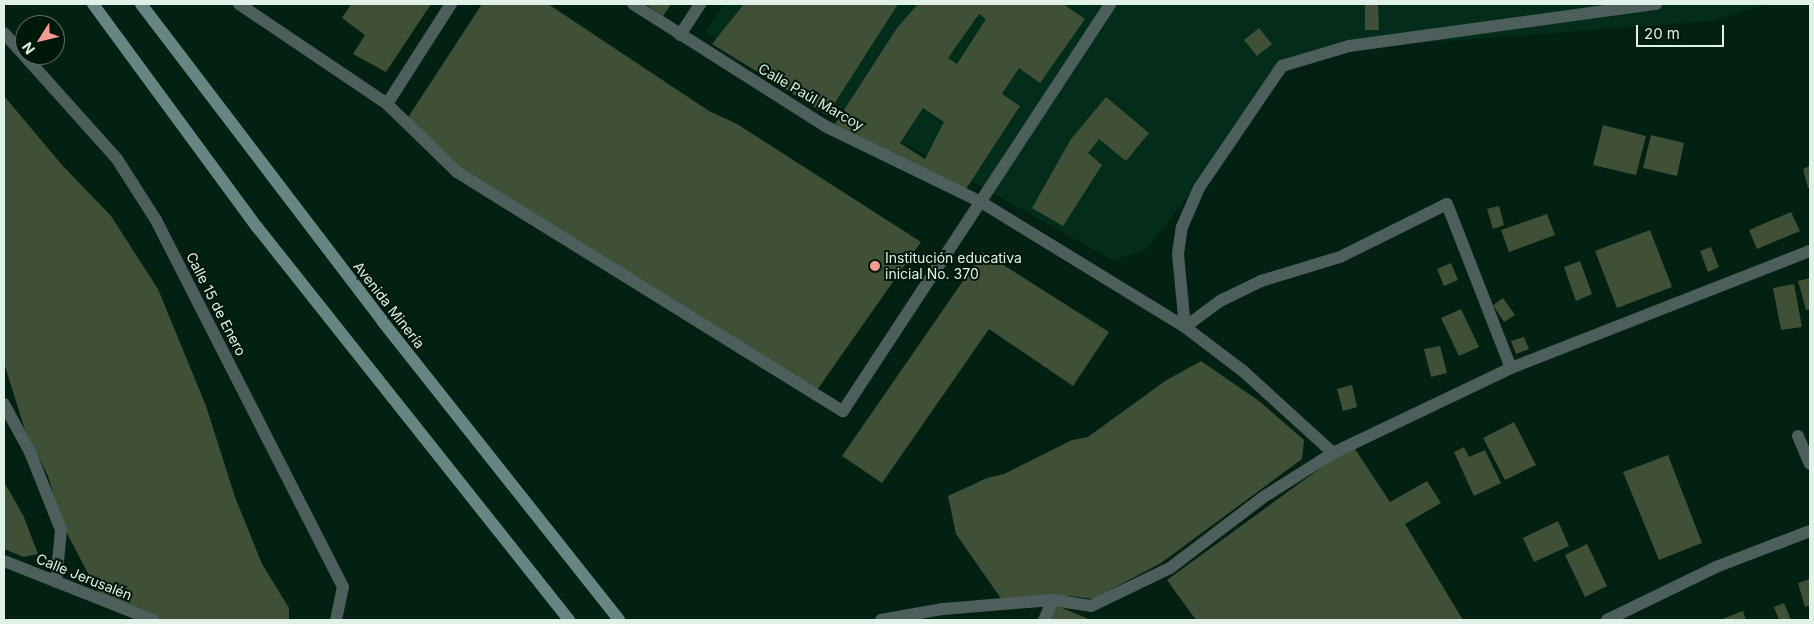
<!DOCTYPE html>
<html>
<head>
<meta charset="utf-8">
<style>
  body { margin:0 }
  #map { position:relative; width:1814px; height:624px; overflow:hidden; background:#022113; font-family:Inter,sans-serif }
  div>[style] { position:absolute }
  [style*='--x'] { left:calc(var(--x)*1px); top:calc(var(--y)*1px); width:calc(var(--w)*1px); rotate:calc(var(--a)*1deg) }
  .built>* { inset:0; background:#042c1b }
  .building>* { inset:0; background:#405036 }
  .minor>* { height:12px; margin:-6px; padding:0 6px; transform-origin:6px; border-radius:6px; background:#4c5f5c }
  .tertiary>* { height:12px; margin:-6px; padding:0 6px; transform-origin:6px; border-radius:6px; background:#4c5f5c }
  .secondary>* { height:12px; margin:-6px; padding:0 6px; transform-origin:6px; border-radius:6px; background:#678582 }
  .dots>* { width:14px; height:14px; translate:-50% -50%; box-sizing:border-box; border:2px solid #00180a; border-radius:50% }
  span { translate:-50% -50%; white-space:nowrap; text-align:center; line-height:1.15; -webkit-text-stroke:4px #00180a; paint-order:stroke }
  .street-label { font-size:14px; color:#e0f1e7 }
  .poi-label { font-size:14px; color:#e0f1e7 }
  .left { translate:0 -50%; text-align:left }
  .frame { position:absolute; inset:0; border:5px solid #e0f1e7; pointer-events:none }
  .north { position:absolute; left:15px; top:15px; width:50px; height:50px; box-sizing:border-box; background:#00180a; border:1px solid #5a6f62; border-radius:50%; rotate:234deg; font-size:14px; font-weight:700; line-height:20px; text-align:center; color:#e0f1e7 }
  .north::after { content:''; display:block; margin:auto; width:18px; height:22px; background:#f59c95; clip-path:polygon(50% 0,100% 100%,50% 72%,0 100%) }
  .scale { position:absolute; left:1636px; top:25px; width:88px; height:22px; box-sizing:border-box; border:2px solid #e0f1e7; border-top:0; padding-left:6px; font-size:15px; line-height:18px; white-space:nowrap; color:#e0f1e7; -webkit-text-stroke:4px #00180a; paint-order:stroke }
</style>
</head>
<body>
<div id="map">
  <div class="built">
    <i style="clip-path:polygon(724px 4px,1767px 4px,1712px 21px,1312px 51px,1278px 80px,1145px 251px,1112px 260px,705px 32px)"></i>
  </div>
  <div class="building">
    <i style="clip-path:polygon(351px 4px,431px 4px,386px 72px,353px 54px,365px 35px,342px 18px)"></i>
    <i style="clip-path:polygon(482px 4px,548px 4px,709px 111px,737px 124px,921px 242px,817px 390px,458px 167px,407px 119px)"></i>
    <i style="clip-path:polygon(646px 4px,671px 4px,663px 16px)"></i>
    <i style="clip-path:polygon(744px 4px,898px 4px,827px 115px,712px 44px)"></i>
    <i style="clip-path:polygon(evenodd,918px 4px,1063px 4px,1085px 19px,1040px 83px,1019px 68px,1002px 94px,1020px 106px,964px 192px,835px 124px,897px 28px,918px 4px,979px 14px,986px 19px,957px 64px,948px 58px,979px 14px,918px 4px,923px 108px,944px 122px,925px 159px,900px 143px,923px 108px)"></i>
    <i style="clip-path:polygon(1365px 4px,1378px 4px,1379px 30px,1365px 30px)"></i>
    <i style="clip-path:polygon(1259px 28px,1272px 44px,1257px 56px,1244px 40px)"></i>
    <i style="clip-path:polygon(4px 96px,62px 165px,111px 216px,158px 289px,206px 406px,235px 497px,262px 564px,289px 608px,289px 620px,161px 620px,99px 594px,62px 524px,48px 476px,25px 430px,4px 363px)"></i>
    <i style="clip-path:polygon(1106px 97px,1149px 133px,1126px 161px,1099px 139px,1088px 153px,1102px 165px,1063px 226px,1032px 208px,1071px 139px)"></i>
    <i style="clip-path:polygon(1603px 125px,1646px 136px,1636px 175px,1593px 165px)"></i>
    <i style="clip-path:polygon(1651px 135px,1684px 143px,1677px 176px,1643px 168px)"></i>
    <i style="clip-path:polygon(1810px 166px,1810px 187px,1808px 188px,1803px 169px)"></i>
    <i style="clip-path:polygon(1499px 206px,1504px 225px,1493px 229px,1487px 209px)"></i>
    <i style="clip-path:polygon(1791px 212px,1800px 231px,1757px 249px,1749px 230px)"></i>
    <i style="clip-path:polygon(1547px 214px,1555px 235px,1509px 252px,1501px 230px)"></i>
    <i style="clip-path:polygon(1650px 230px,1672px 287px,1617px 308px,1595px 251px)"></i>
    <i style="clip-path:polygon(1711px 247px,1719px 267px,1708px 272px,1700px 251px)"></i>
    <i style="clip-path:polygon(983px 252px,1109px 332px,1073px 386px,989px 329px,882px 483px,842px 456px)"></i>
    <i style="clip-path:polygon(1580px 261px,1592px 294px,1576px 301px,1564px 267px)"></i>
    <i style="clip-path:polygon(1451px 263px,1458px 280px,1444px 286px,1437px 269px)"></i>
    <i style="clip-path:polygon(1810px 278px,1810px 309px,1806px 310px,1798px 281px)"></i>
    <i style="clip-path:polygon(1794px 284px,1802px 327px,1781px 330px,1773px 288px)"></i>
    <i style="clip-path:polygon(1503px 298px,1515px 315px,1504px 322px,1493px 305px)"></i>
    <i style="clip-path:polygon(1461px 309px,1479px 347px,1459px 356px,1441px 318px)"></i>
    <i style="clip-path:polygon(1524px 337px,1529px 349px,1516px 354px,1511px 341px)"></i>
    <i style="clip-path:polygon(1440px 346px,1447px 373px,1431px 377px,1424px 349px)"></i>
    <i style="clip-path:polygon(1201px 361px,1259px 401px,1304px 440px,1302px 459px,1161px 563px,1093px 599px,1070px 596px,1002px 600px,956px 534px,948px 496px,987px 478px,1004px 474px,1072px 440px,1088px 437px,1165px 381px)"></i>
    <i style="clip-path:polygon(1352px 385px,1357px 407px,1343px 411px,1337px 389px)"></i>
    <i style="clip-path:polygon(1514px 422px,1536px 465px,1505px 480px,1483px 438px)"></i>
    <i style="clip-path:polygon(1464px 447px,1469px 457px,1485px 450px,1501px 483px,1474px 496px,1454px 452px)"></i>
    <i style="clip-path:polygon(1355px 449px,1390px 502px,1427px 481px,1441px 503px,1405px 524px,1463px 620px,1196px 620px,1167px 580px,1337px 456px)"></i>
    <i style="clip-path:polygon(1668px 455px,1702px 543px,1659px 560px,1623px 472px)"></i>
    <i style="clip-path:polygon(4px 482px,23px 515px,38px 554px,24px 557px,4px 549px)"></i>
    <i style="clip-path:polygon(1558px 521px,1569px 546px,1534px 562px,1523px 538px)"></i>
    <i style="clip-path:polygon(1587px 544px,1607px 586px,1585px 597px,1565px 555px)"></i>
    <i style="clip-path:polygon(1810px 579px,1810px 605px,1805px 607px,1798px 583px)"></i>
    <i style="clip-path:polygon(1784px 603px,1791px 620px,1779px 620px,1774px 607px)"></i>
    <i style="clip-path:polygon(1053px 604px,1091px 620px,1046px 620px)"></i>
    <i style="clip-path:polygon(1743px 611px,1746px 620px,1720px 620px)"></i>
  </div>
  <div class="minor">
    <i style="--x:239;--y:4;--w:179;--a:34"></i>
    <i style="--x:387;--y:104;--w:98;--a:44.2"></i>
    <i style="--x:457;--y:172;--w:454;--a:31.8"></i>
    <i style="--x:843;--y:411;--w:487;--a:-56.7"></i>
    <i style="--x:633;--y:4;--w:230;--a:32.4"></i>
    <i style="--x:827;--y:127;--w:171;--a:26"></i>
    <i style="--x:981;--y:202;--w:239;--a:31.5"></i>
    <i style="--x:1185;--y:327;--w:73;--a:37.2"></i>
    <i style="--x:1243;--y:371;--w:122;--a:42.3"></i>
    <i style="--x:4;--y:33;--w:169;--a:48.1"></i>
    <i style="--x:117;--y:159;--w:72;--a:57.4"></i>
    <i style="--x:156;--y:220;--w:412;--a:63"></i>
    <i style="--x:343;--y:587;--w:34;--a:102"></i>
    <i style="--x:680;--y:35;--w:37;--a:-57"></i>
    <i style="--x:387;--y:104;--w:119;--a:-57.4"></i>
    <i style="--x:1185;--y:327;--w:73;--a:-95.5"></i>
    <i style="--x:1178;--y:254;--w:27;--a:-82"></i>
    <i style="--x:1182;--y:227;--w:43;--a:-66.4"></i>
    <i style="--x:1199;--y:188;--w:148;--a:-55.8"></i>
    <i style="--x:1282;--y:66;--w:70;--a:-16.6"></i>
    <i style="--x:1349;--y:46;--w:310;--a:-7.8"></i>
    <i style="--x:1185;--y:327;--w:44;--a:-36.6"></i>
    <i style="--x:1220;--y:301;--w:46;--a:-26"></i>
    <i style="--x:1261;--y:281;--w:83;--a:-16.9"></i>
    <i style="--x:1340;--y:257;--w:119;--a:-26.4"></i>
    <i style="--x:1447;--y:204;--w:176;--a:68.7"></i>
    <i style="--x:4;--y:404;--w:55;--a:61.6"></i>
    <i style="--x:30;--y:452;--w:84;--a:68.3"></i>
    <i style="--x:61;--y:530;--w:52;--a:95.5"></i>
    <i style="--x:1798;--y:436;--w:30;--a:67"></i>
    <i style="--x:4;--y:561;--w:160;--a:21.6"></i>
    <i style="--x:881;--y:620;--w:63;--a:-10.1"></i>
    <i style="--x:943;--y:609;--w:110;--a:-4.7"></i>
    <i style="--x:1053;--y:600;--w:38;--a:9"></i>
    <i style="--x:1091;--y:606;--w:88;--a:-25.7"></i>
    <i style="--x:1170;--y:568;--w:119;--a:-37.2"></i>
    <i style="--x:1265;--y:496;--w:80;--a:-32.3"></i>
    <i style="--x:1333;--y:453;--w:197;--a:-25.5"></i>
    <i style="--x:1511;--y:368;--w:321;--a:-21.4"></i>
    <i style="--x:1044;--y:620;--w:22;--a:-66"></i>
  </div>
  <div class="tertiary">
    <i style="--x:1607;--y:620;--w:121;--a:-25.9"></i>
    <i style="--x:1716;--y:567;--w:101;--a:-21"></i>
  </div>
  <div class="secondary">
    <i style="--x:93;--y:4;--w:277;--a:53.7"></i>
    <i style="--x:257;--y:227;--w:502;--a:51.55"></i>
    <i style="--x:141;--y:4;--w:400;--a:52.7"></i>
    <i style="--x:383;--y:322;--w:380;--a:51.6"></i>
  </div>
  <div class="dots">
    <i style="left:875px;top:266px;background:#f59c95"></i>
  </div>
  <div class="street-label">
    <span style="left:811px;top:97px;rotate:30deg">Calle Paúl Marcoy</span>
    <span style="left:216px;top:304px;rotate:63deg">Calle 15 de Enero</span>
    <span style="left:389px;top:305px;rotate:52deg">Avenida Minería</span>
    <span style="left:84px;top:577px;rotate:22deg">Calle Jerusalén</span>
  </div>
  <div class="poi-label">
    <span class="left" style="left:885px;top:266px">Institución educativa<br>inicial No. 370</span>
  </div>
  <div class="frame"></div>
  <div class="north">N</div>
  <div class="scale">20 m</div>
</div>
</body>
</html>
